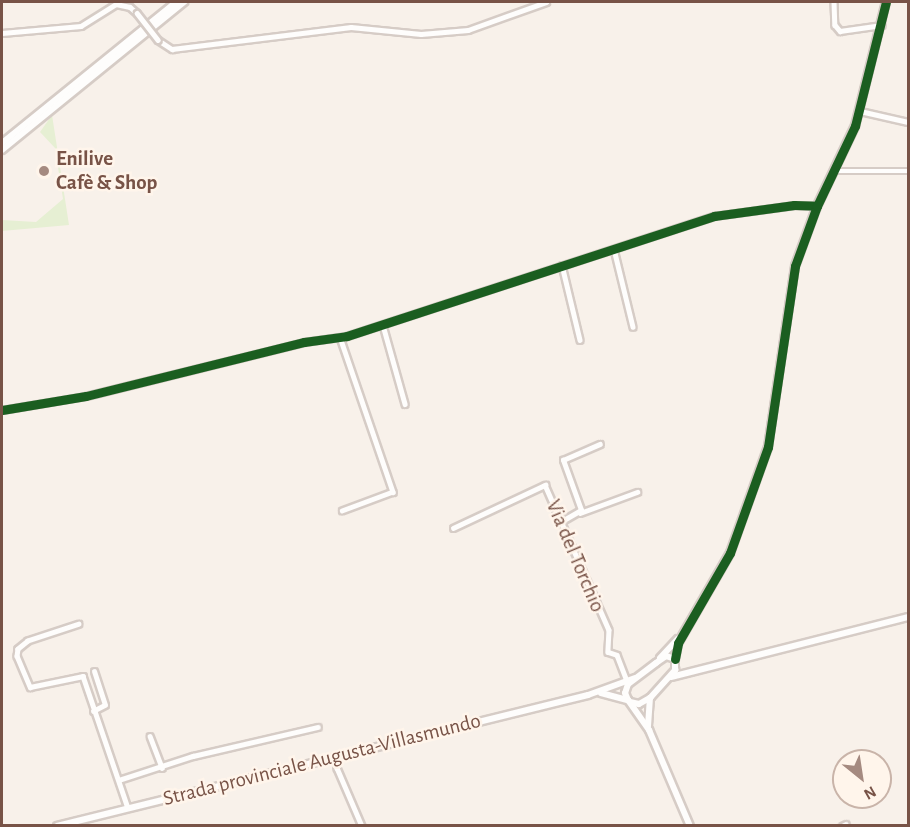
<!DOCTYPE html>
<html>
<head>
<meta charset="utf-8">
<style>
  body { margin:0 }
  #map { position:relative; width:910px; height:827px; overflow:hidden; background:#f8f1ea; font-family:"Alegreya Sans",sans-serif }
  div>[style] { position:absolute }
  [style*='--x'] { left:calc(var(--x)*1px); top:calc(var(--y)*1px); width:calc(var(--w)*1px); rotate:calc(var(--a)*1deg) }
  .green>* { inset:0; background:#e6efd3 }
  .roads { filter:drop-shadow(2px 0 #d6ccc6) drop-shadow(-2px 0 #d6ccc6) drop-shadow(0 2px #d6ccc6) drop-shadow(0 -2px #d6ccc6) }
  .street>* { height:4.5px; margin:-2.25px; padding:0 2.25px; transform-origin:2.25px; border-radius:2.25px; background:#fefdfc }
  .secondary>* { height:6px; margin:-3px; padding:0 3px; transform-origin:3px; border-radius:3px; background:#fefdfc }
  .bridges { filter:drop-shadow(2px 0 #d6ccc6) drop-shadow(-2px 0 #d6ccc6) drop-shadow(0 2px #d6ccc6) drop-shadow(0 -2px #d6ccc6) }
  .street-bridge>* { height:4.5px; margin:-2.25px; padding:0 2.25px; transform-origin:2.25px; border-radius:2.25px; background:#fefdfc }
  .cycleway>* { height:9px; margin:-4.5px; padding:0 4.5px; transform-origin:4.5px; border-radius:4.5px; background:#1b5e20 }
  .dots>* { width:16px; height:16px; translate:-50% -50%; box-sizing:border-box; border:3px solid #fff5eb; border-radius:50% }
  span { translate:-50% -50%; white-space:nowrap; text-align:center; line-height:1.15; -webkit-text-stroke:5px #fff5eb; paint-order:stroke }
  .poi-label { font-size:21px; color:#785347; font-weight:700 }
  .left { translate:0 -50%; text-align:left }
  .street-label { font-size:21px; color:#785347 }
  .frame { position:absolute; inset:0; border:3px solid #785347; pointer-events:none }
  .north { position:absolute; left:832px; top:749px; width:60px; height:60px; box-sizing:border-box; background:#fff5eb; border:2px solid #c9b4a9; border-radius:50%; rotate:150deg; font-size:16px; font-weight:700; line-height:24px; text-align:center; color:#785347 }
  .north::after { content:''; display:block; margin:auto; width:21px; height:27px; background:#a58a80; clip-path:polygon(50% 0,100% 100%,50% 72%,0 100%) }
</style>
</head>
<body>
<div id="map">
  <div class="green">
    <i style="clip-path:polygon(52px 115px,69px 225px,2px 231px,2px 220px,36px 222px,63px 199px,55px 148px,40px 132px)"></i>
  </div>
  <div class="roads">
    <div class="street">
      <i style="--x:834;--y:2;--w:23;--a:88"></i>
      <i style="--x:835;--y:25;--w:8;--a:50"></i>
      <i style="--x:840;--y:31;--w:42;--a:-8.1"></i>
      <i style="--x:2;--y:33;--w:79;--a:-5.1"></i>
      <i style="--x:81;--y:26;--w:41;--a:-32.2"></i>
      <i style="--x:116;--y:4;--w:14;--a:12"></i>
      <i style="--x:130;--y:7;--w:9;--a:41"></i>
      <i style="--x:158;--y:40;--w:17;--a:33"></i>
      <i style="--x:172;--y:49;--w:180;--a:-7"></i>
      <i style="--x:351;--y:27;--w:70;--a:5.7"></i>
      <i style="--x:421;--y:34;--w:47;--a:-4.9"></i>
      <i style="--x:468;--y:30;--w:83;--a:-19.7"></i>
      <i style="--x:860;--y:111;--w:49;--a:12.9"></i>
      <i style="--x:834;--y:171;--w:74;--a:0"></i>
      <i style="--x:614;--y:249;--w:80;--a:76.3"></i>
      <i style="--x:562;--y:265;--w:77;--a:76.5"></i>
      <i style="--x:383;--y:325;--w:82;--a:74.4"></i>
      <i style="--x:340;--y:337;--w:164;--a:71.1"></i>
      <i style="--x:393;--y:492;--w:54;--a:159.6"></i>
      <i style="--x:2;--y:410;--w:85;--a:-9.5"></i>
      <i style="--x:86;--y:396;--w:225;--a:-13.9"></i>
      <i style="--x:304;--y:342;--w:43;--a:-7.9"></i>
      <i style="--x:347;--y:336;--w:386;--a:-18.1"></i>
      <i style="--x:714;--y:216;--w:81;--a:-7.8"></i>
      <i style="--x:794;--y:205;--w:23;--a:2"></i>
      <i style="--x:580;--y:513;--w:61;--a:-20.2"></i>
      <i style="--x:562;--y:521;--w:22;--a:-30"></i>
      <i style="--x:581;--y:510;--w:53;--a:-109.8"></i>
      <i style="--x:563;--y:460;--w:40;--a:-23.4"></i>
      <i style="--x:453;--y:528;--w:102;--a:-25.1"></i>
      <i style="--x:545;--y:485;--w:158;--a:66.2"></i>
      <i style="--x:609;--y:630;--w:22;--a:93"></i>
      <i style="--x:608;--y:652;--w:9;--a:18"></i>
      <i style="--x:617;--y:655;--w:28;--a:69"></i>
      <i style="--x:79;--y:624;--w:54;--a:161.6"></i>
      <i style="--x:28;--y:641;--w:13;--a:141"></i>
      <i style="--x:18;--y:649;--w:7;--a:98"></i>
      <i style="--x:17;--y:656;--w:34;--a:67"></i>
      <i style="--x:30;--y:687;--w:54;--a:-11.7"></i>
      <i style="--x:83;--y:676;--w:139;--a:71.2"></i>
      <i style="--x:93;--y:711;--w:13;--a:-27"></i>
      <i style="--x:105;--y:705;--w:35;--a:-108"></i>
      <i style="--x:150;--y:736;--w:34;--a:69"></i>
      <i style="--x:337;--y:757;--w:11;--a:90"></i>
      <i style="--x:337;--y:768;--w:63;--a:66.7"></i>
      <i style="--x:119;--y:780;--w:78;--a:-18"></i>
      <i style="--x:193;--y:756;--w:128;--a:-13.1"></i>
      <i style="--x:842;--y:826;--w:4;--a:-27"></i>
    </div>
    <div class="secondary">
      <i style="--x:2;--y:143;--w:224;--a:-39"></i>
      <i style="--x:2;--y:150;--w:235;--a:-39.1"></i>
      <i style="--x:660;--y:658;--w:26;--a:-47"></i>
      <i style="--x:675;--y:659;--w:16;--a:-79"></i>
      <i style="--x:678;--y:643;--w:104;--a:-60"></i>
      <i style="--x:730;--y:553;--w:113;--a:-70.3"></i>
      <i style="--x:768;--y:447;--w:183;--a:-81.5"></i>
      <i style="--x:795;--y:266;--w:64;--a:-69.9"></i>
      <i style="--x:817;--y:206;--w:89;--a:-64.6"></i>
      <i style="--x:855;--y:126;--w:128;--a:-76"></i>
      <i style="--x:671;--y:677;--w:244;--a:-14.2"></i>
      <i style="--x:601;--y:693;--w:28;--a:15"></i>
      <i style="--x:630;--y:702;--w:9;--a:13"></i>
      <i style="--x:639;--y:704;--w:13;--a:-29"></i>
      <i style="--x:650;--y:698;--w:38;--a:-48"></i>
      <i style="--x:675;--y:670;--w:11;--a:-90"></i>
      <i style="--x:675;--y:659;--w:9;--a:-162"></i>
      <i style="--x:666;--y:656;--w:12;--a:145"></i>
      <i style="--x:656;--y:663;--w:35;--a:143"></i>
      <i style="--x:628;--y:684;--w:9;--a:108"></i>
      <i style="--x:625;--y:693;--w:8;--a:67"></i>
      <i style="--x:628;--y:700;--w:37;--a:55"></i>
      <i style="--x:649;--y:730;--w:104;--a:66.9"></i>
      <i style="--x:648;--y:726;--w:28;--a:-86"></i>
      <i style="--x:57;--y:826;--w:547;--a:-13.86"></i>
      <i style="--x:588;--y:695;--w:50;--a:-19.9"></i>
    </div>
  </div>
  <div class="bridges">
    <div class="street-bridge">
      <i style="--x:137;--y:13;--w:34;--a:52"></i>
    </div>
  </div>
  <div class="cycleway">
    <i style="--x:2;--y:410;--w:85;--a:-9.5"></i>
    <i style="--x:86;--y:396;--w:225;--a:-13.9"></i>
    <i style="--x:304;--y:342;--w:43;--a:-7.9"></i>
    <i style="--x:347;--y:336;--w:386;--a:-18.1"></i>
    <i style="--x:714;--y:216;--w:81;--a:-7.8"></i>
    <i style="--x:794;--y:205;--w:23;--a:2"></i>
    <i style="--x:675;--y:659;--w:16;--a:-79"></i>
    <i style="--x:678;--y:643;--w:104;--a:-60"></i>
    <i style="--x:730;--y:553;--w:113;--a:-70.3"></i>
    <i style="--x:768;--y:447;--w:183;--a:-81.5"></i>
    <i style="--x:795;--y:266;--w:64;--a:-69.9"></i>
    <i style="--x:817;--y:206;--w:89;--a:-64.6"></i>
    <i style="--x:855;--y:126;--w:128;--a:-76"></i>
  </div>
  <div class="dots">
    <i style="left:44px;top:171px;background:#a58a80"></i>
  </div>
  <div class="poi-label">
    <span class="left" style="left:56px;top:171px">Enilive<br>Cafè &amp; Shop</span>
  </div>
  <div class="street-label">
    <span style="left:575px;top:556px;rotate:67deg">Via del Torchio</span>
    <span style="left:322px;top:760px;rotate:-14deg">Strada provinciale Augusta-Villasmundo</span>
  </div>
  <div class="frame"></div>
  <div class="north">N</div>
</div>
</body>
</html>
